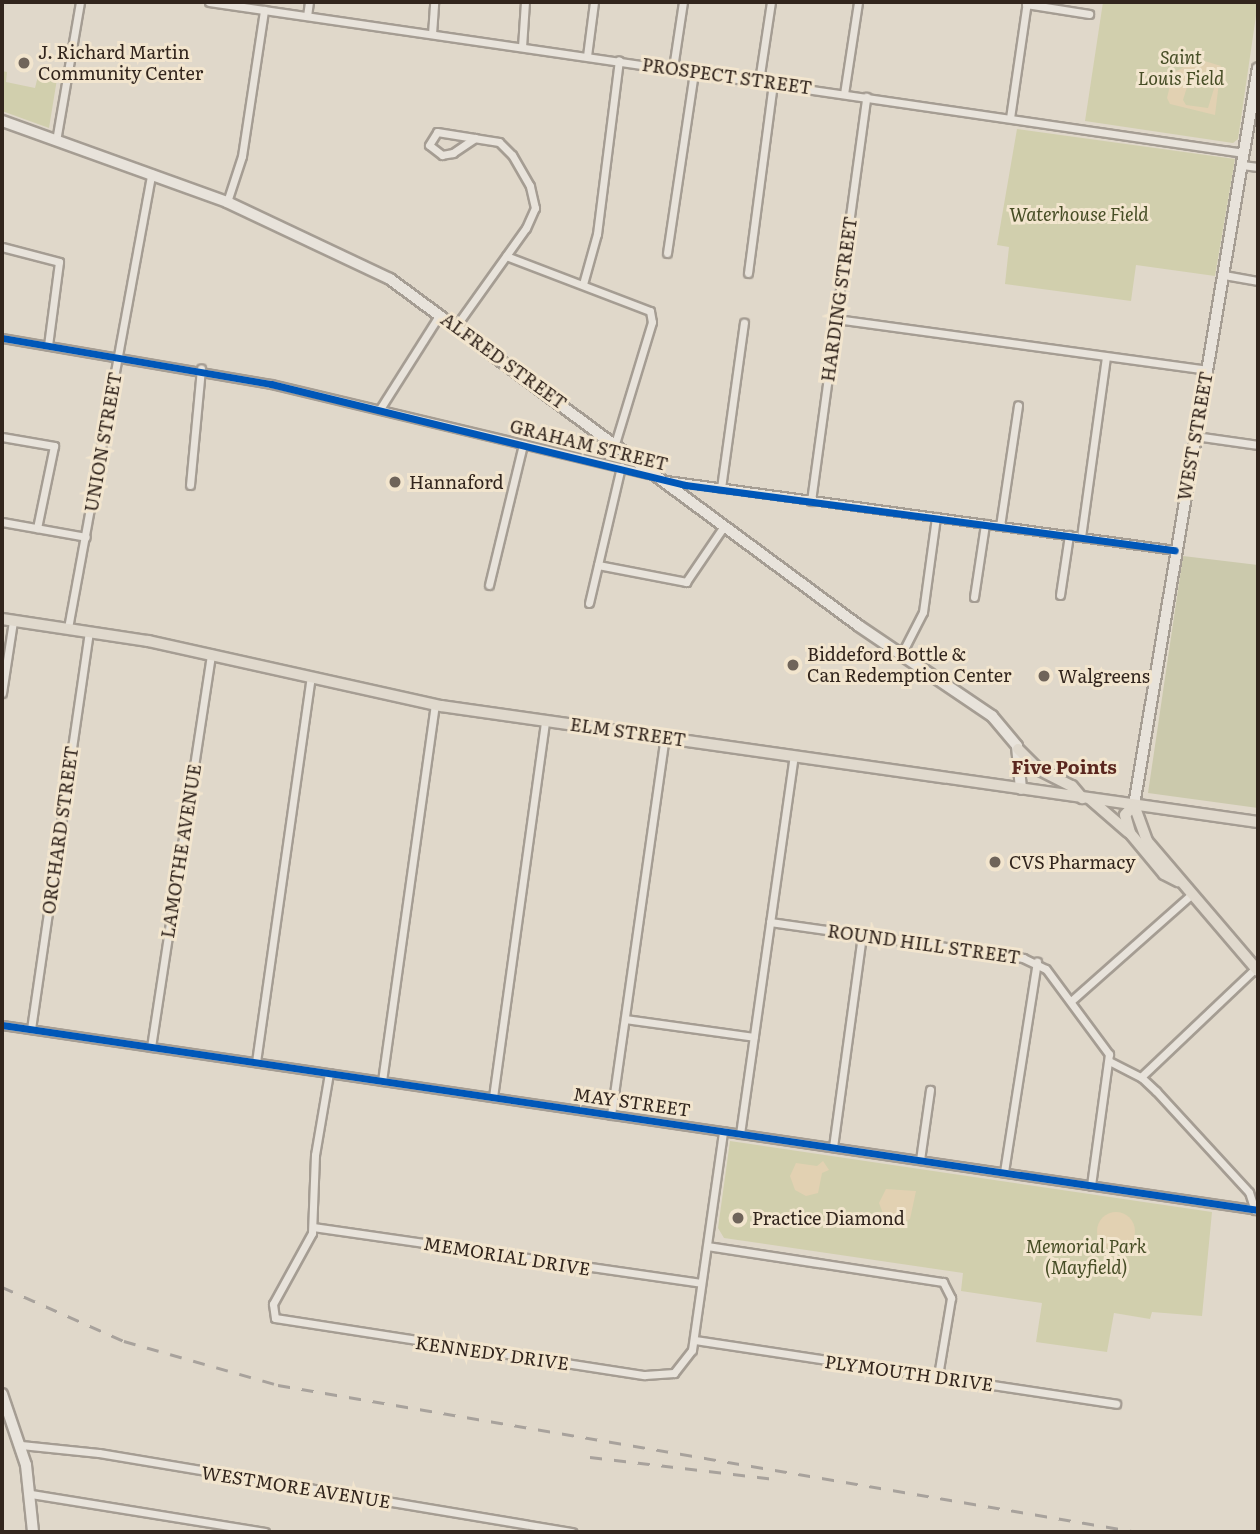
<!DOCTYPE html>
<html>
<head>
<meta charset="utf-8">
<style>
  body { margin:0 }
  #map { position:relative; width:1260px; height:1534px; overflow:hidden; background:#e0d8ca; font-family:Literata,serif }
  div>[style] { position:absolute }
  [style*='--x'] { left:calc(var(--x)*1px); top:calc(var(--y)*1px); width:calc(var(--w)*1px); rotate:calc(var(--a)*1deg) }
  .green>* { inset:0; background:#d1cfad }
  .sand>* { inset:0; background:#e2d1b2 }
  .round { border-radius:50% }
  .cemetery>* { inset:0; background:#cbc9ac }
  .roads { filter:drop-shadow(2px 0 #a59d93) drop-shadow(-2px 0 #a59d93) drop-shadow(0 2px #a59d93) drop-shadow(0 -2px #a59d93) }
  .street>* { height:7px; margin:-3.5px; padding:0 3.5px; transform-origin:3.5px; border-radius:3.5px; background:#e8e3db }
  .secondary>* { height:10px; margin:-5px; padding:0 5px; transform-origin:5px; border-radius:5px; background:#e8e3db }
  .primary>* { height:10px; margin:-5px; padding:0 5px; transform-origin:5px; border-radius:5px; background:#e0d9cd }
  .rail>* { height:2.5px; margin-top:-1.25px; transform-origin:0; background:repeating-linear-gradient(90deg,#a8a29c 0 12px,transparent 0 24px) }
  .cycleway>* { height:7px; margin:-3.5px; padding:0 3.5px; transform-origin:3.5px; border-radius:3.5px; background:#0057b8 }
  .dots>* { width:19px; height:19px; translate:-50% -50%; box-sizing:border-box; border:4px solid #f2e5ce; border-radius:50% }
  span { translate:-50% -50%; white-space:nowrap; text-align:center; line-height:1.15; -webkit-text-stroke:6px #f2e5ce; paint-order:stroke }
  .poi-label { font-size:18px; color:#32251d }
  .left { translate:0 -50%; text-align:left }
  .park-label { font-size:18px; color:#464d25; font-style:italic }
  .street-label { font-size:18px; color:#32251d }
  .neighbourhood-label { font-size:19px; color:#5b271f; font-weight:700 }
  .frame { position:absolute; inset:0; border:4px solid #32251d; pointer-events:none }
</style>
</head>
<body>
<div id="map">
  <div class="green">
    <i style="clip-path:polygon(1103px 2px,1258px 2px,1238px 139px,1233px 143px,1085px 121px)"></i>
    <i style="clip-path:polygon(2px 71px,7px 72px,6px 82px,35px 88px,38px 76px,57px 79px,49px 128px,2px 111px)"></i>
    <i style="clip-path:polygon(1017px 129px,1235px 159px,1215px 276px,1136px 265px,1131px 301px,1005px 284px,1009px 247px,997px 245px)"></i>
    <i style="clip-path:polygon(730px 1141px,1212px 1212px,1202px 1316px,1152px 1312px,1150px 1319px,1114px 1313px,1107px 1352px,1036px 1342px,1042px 1303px,961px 1291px,963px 1273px,724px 1238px,718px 1228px)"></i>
  </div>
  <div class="sand">
    <i style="clip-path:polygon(evenodd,1198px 59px,1221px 66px,1215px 115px,1170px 104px,1167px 98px,1173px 73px,1198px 59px,1191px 74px,1216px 82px,1208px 108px,1186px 105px,1183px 100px,1191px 74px)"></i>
    <i style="clip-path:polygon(823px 1161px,829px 1170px,822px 1173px,818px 1193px,806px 1196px,795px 1190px,790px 1176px,796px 1163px,817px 1166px)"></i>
    <i style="clip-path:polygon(886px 1189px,916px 1191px,910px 1219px,897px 1225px,884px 1216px,879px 1203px)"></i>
    <i class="round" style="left:1097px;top:1212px;width:38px;height:38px"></i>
  </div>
  <div class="cemetery">
    <i style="clip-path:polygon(1183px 556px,1258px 565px,1258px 808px,1148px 793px)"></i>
  </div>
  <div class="roads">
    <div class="street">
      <i style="--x:209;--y:2;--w:1046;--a:8.3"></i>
      <i style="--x:1026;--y:4;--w:64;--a:9"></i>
      <i style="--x:307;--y:16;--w:14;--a:-82"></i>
      <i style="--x:432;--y:34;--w:32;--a:-86"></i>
      <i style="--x:522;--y:47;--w:45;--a:-86.2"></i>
      <i style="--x:587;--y:56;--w:54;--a:-82.6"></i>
      <i style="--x:673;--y:68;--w:67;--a:-81.4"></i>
      <i style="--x:759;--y:81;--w:80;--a:-81.4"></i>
      <i style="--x:844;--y:94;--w:93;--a:-81.3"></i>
      <i style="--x:1010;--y:118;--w:117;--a:-81.7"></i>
      <i style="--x:56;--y:141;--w:141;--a:-80.2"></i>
      <i style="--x:1242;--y:165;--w:16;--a:7"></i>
      <i style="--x:227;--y:202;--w:48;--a:-71.9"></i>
      <i style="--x:242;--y:156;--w:148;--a:-81.4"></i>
      <i style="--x:2;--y:247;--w:59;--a:14.7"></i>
      <i style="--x:59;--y:262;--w:84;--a:97.5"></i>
      <i style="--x:667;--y:253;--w:183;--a:-81.5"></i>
      <i style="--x:506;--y:256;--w:154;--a:20.9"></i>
      <i style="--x:650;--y:311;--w:11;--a:80"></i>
      <i style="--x:652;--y:322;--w:127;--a:106.9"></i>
      <i style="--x:748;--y:273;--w:192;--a:-82.5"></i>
      <i style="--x:1224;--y:275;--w:35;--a:10"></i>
      <i style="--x:583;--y:284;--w:52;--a:-74.4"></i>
      <i style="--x:597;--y:234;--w:175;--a:-82.8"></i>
      <i style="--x:836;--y:319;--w:374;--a:7.8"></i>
      <i style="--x:456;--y:326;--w:120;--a:-54.5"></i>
      <i style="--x:526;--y:228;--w:22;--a:-66"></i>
      <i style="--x:535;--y:208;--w:23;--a:-103"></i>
      <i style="--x:530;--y:186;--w:36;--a:-120"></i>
      <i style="--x:512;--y:155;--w:18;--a:-135"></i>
      <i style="--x:499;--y:142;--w:24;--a:-171"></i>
      <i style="--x:475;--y:138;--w:27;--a:146"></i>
      <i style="--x:453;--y:153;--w:11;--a:170"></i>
      <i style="--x:442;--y:155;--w:16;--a:-142"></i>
      <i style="--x:429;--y:145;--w:15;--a:-58"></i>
      <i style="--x:437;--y:132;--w:38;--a:9"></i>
      <i style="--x:2;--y:338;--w:273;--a:9.7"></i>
      <i style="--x:271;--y:384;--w:388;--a:13.4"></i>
      <i style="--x:380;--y:409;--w:112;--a:-57.7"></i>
      <i style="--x:1195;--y:436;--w:64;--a:8.1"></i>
      <i style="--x:2;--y:437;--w:53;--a:9.8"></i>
      <i style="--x:54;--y:446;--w:84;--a:101.7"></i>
      <i style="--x:666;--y:480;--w:514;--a:7.83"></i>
      <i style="--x:190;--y:485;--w:117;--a:-84.6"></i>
      <i style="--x:721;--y:488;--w:167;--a:-82.1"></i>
      <i style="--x:811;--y:501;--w:408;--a:-82.2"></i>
      <i style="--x:2;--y:522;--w:85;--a:10.1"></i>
      <i style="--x:1000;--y:526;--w:122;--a:-81.5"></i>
      <i style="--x:1081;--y:537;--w:182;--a:-82.1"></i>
      <i style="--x:598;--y:565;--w:90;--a:10.9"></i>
      <i style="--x:686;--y:582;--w:68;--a:-55.8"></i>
      <i style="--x:489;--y:585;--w:145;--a:-76.4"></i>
      <i style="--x:1060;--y:595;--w:61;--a:-81.5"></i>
      <i style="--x:974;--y:597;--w:74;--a:-81.4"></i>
      <i style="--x:589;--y:603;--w:140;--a:-76.8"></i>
      <i style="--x:68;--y:628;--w:462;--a:-79.6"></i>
      <i style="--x:901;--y:655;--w:48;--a:-62.9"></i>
      <i style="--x:923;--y:612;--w:96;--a:-82.2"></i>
      <i style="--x:2;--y:693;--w:73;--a:-81.3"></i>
      <i style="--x:770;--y:922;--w:256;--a:8.1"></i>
      <i style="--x:1023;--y:958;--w:25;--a:26"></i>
      <i style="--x:1046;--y:969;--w:106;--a:53.5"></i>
      <i style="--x:1109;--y:1054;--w:133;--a:97.8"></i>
      <i style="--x:1071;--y:1001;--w:160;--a:-41.5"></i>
      <i style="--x:625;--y:1019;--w:130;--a:7.9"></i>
      <i style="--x:2;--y:1025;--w:1270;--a:8.38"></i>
      <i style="--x:31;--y:1029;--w:402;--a:-81.7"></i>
      <i style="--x:151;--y:1047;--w:398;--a:-81.3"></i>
      <i style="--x:1109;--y:1061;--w:36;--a:27"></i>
      <i style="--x:1141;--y:1077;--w:21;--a:43"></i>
      <i style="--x:1156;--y:1091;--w:137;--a:47.4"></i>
      <i style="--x:1249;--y:1192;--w:19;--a:72"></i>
      <i style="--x:256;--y:1062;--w:390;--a:-81.9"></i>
      <i style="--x:329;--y:1073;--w:83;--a:99.7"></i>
      <i style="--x:315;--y:1155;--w:78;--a:92.2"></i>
      <i style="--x:312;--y:1233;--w:81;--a:118.8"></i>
      <i style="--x:273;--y:1304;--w:14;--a:82"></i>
      <i style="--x:275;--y:1318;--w:374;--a:8.8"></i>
      <i style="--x:645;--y:1375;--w:29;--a:-4"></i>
      <i style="--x:674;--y:1373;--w:29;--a:-52"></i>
      <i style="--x:692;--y:1350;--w:221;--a:-81.9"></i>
      <i style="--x:1141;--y:1077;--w:158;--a:-43.5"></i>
      <i style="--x:382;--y:1081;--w:380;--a:-82"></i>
      <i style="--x:493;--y:1097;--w:380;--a:-82.1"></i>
      <i style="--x:611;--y:1115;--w:382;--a:-81.9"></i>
      <i style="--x:740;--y:1134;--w:382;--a:-81.9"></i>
      <i style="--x:833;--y:1147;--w:214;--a:-82.2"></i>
      <i style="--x:920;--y:1160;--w:71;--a:-81.9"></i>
      <i style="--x:1004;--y:1172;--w:213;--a:-81.1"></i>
      <i style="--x:313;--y:1227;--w:392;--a:8.2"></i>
      <i style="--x:707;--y:1246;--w:239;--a:8.7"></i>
      <i style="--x:943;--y:1282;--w:18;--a:63"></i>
      <i style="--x:951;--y:1298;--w:79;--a:99.5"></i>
      <i style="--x:695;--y:1340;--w:426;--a:8.6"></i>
      <i style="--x:21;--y:1445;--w:78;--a:5.9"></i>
      <i style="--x:99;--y:1453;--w:480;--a:9.5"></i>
      <i style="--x:31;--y:1494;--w:237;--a:9.2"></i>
    </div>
    <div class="secondary">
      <i style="--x:2;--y:121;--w:239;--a:19.8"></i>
      <i style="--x:227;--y:202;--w:180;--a:25.3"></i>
      <i style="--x:390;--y:279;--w:583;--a:36.5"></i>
      <i style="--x:859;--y:626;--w:161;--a:34.1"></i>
      <i style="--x:992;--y:716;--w:39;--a:50"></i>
      <i style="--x:1017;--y:746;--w:43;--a:84.7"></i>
      <i style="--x:1134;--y:805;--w:747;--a:-80.45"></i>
      <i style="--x:2;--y:1394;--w:75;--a:71.3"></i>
      <i style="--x:26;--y:1465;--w:67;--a:84"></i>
    </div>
    <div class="primary">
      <i style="--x:2;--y:619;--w:148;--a:8.6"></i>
      <i style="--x:148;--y:641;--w:300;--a:12.5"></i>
      <i style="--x:441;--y:706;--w:825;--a:8.08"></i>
      <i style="--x:1018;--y:749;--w:28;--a:45"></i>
      <i style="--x:1038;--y:769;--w:38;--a:27"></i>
      <i style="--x:1072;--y:786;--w:16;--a:50"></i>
      <i style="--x:1090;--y:799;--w:50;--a:41"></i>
      <i style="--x:1134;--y:805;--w:38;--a:70"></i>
      <i style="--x:1147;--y:841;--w:171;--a:49.5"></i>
      <i style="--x:1134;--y:805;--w:13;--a:132"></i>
      <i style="--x:1125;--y:815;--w:19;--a:74"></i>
      <i style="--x:1130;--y:833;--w:53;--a:50.3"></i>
      <i style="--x:1164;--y:874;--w:16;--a:27"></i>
    </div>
  </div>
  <div class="rail">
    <i style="--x:2;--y:1287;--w:133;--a:23.9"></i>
    <i style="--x:124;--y:1341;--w:160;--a:15.9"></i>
    <i style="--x:278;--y:1385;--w:872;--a:9.7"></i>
    <i style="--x:590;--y:1457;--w:186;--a:6.8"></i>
  </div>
  <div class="cycleway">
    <i style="--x:2;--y:338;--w:273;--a:9.7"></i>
    <i style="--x:271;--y:384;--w:426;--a:13.7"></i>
    <i style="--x:685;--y:485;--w:494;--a:7.6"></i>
    <i style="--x:2;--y:1025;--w:1270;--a:8.38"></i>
  </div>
  <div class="dots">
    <i style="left:24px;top:63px;background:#6f645a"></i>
    <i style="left:395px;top:482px;background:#6f645a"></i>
    <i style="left:793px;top:665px;background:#6f645a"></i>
    <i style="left:1044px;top:676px;background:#6f645a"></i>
    <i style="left:995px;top:862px;background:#6f645a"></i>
    <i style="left:738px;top:1218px;background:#6f645a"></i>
  </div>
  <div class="poi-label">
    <span class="left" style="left:38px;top:63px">J. Richard Martin<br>Community Center</span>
    <span class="left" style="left:409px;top:482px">Hannaford</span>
    <span class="left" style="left:807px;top:665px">Biddeford Bottle &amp;<br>Can Redemption Center</span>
    <span class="left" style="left:1058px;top:676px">Walgreens</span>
    <span class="left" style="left:1009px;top:862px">CVS Pharmacy</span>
    <span class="left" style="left:752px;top:1218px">Practice Diamond</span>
  </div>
  <div class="park-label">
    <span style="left:1181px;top:68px">Saint<br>Louis Field</span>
    <span style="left:1079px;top:214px">Waterhouse Field</span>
    <span style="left:1086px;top:1257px">Memorial Park<br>(Mayfield)</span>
  </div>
  <div class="street-label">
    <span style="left:727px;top:76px;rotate:8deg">PROSPECT STREET</span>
    <span style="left:839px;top:299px;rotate:-82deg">HARDING STREET</span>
    <span style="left:504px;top:361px;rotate:36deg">ALFRED STREET</span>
    <span style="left:1195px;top:436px;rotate:-80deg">WEST STREET</span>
    <span style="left:103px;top:442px;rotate:-80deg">UNION STREET</span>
    <span style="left:589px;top:445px;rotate:14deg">GRAHAM STREET</span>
    <span style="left:628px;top:732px;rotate:8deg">ELM STREET</span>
    <span style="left:60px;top:830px;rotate:-82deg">ORCHARD STREET</span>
    <span style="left:181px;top:851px;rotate:-81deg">LAMOTHE AVENUE</span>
    <span style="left:924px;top:944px;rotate:8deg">ROUND HILL STREET</span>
    <span style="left:632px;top:1102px;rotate:8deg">MAY STREET</span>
    <span style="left:507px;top:1256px;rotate:9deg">MEMORIAL DRIVE</span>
    <span style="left:492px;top:1353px;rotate:8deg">KENNEDY DRIVE</span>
    <span style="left:909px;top:1373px;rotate:8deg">PLYMOUTH DRIVE</span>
    <span style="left:296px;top:1487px;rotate:9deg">WESTMORE AVENUE</span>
  </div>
  <div class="neighbourhood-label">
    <span style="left:1064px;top:767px">Five Points</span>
  </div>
  <div class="frame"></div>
</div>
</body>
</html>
